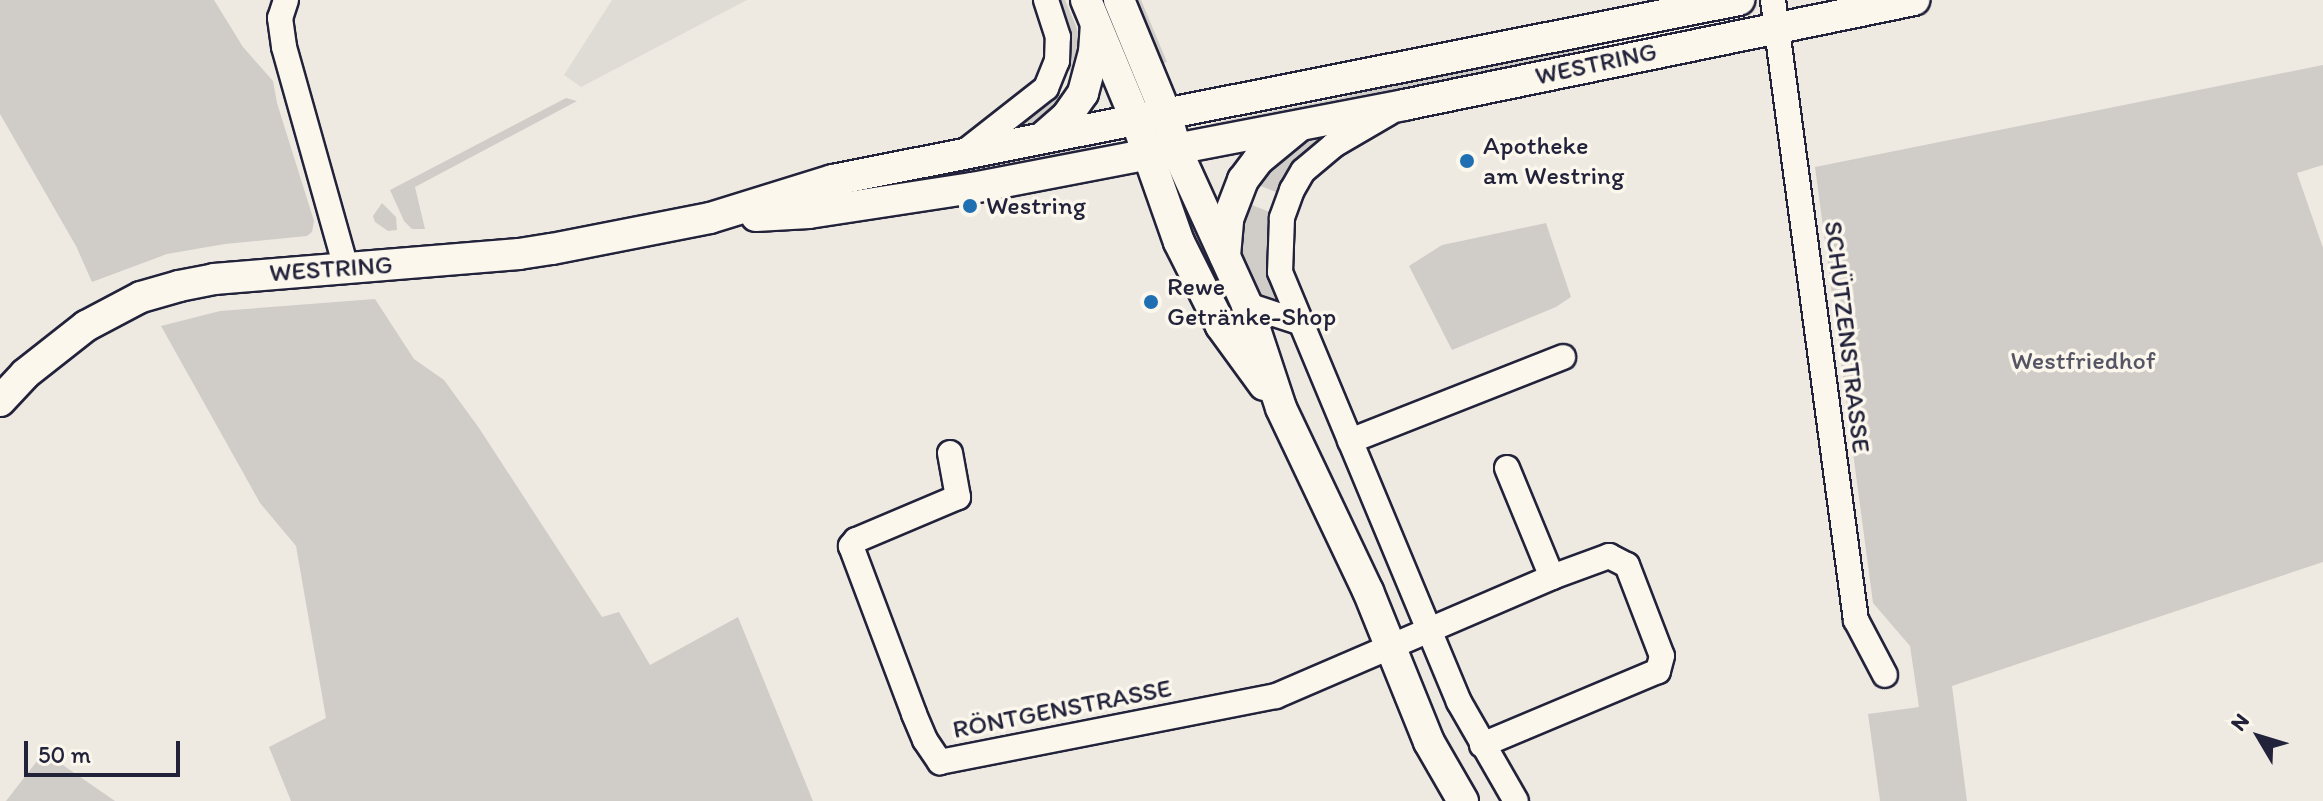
<!DOCTYPE html>
<html>
<head>
<meta charset="utf-8">
<style>
  body { margin:0 }
  #map { position:relative; width:2323px; height:801px; overflow:hidden; background:#eeeae2; font-family:Itim,sans-serif }
  div>[style] { position:absolute }
  [style*='--x'] { left:calc(var(--x)*1px); top:calc(var(--y)*1px); width:calc(var(--w)*1px); rotate:calc(var(--a)*1deg) }
  .built>* { inset:0; background:#dfdbd5 }
  .green>* { inset:0; background:#d0cdc9 }
  .roads { filter:drop-shadow(2px 0 #22223b) drop-shadow(-2px 0 #22223b) drop-shadow(0 2px #22223b) drop-shadow(0 -2px #22223b) }
  .minor>* { height:24px; margin:-12px; padding:0 12px; transform-origin:12px; border-radius:12px; background:#fbf7ec }
  .major>* { height:30px; margin:-15px; padding:0 15px; transform-origin:15px; border-radius:15px; background:#fbf7ec }
  .dots>* { width:22px; height:22px; translate:-50% -50%; box-sizing:border-box; border:4px solid #fbf7ec; border-radius:50% }
  span { translate:-50% -50%; white-space:nowrap; text-align:center; line-height:1.15; -webkit-text-stroke:7px #fbf7ec; paint-order:stroke }
  .street-label { font-size:26px; color:#22223b }
  .poi-label { font-size:26px; color:#22223b }
  .left { translate:0 -50%; text-align:left }
  .park-label { font-size:26px; color:#565566 }
  .north { position:absolute; left:2219px; top:697px; width:80px; height:80px; -webkit-text-stroke:6px #fbf7ec; paint-order:stroke; rotate:308deg; font-size:22px; font-weight:700; line-height:32px; text-align:center; color:#22223b }
  .north::after { content:''; display:block; margin:auto; width:28px; height:36px; background:#22223b; clip-path:polygon(50% 0,100% 100%,50% 72%,0 100%) }
  .scale { position:absolute; left:24px; top:741px; width:156px; height:36px; box-sizing:border-box; border:4px solid #22223b; border-top:0; padding-left:10px; font-size:24px; line-height:28px; white-space:nowrap; color:#22223b; -webkit-text-stroke:6px #fbf7ec; paint-order:stroke }
</style>
</head>
<body>
<div id="map">
  <div class="built">
    <i style="clip-path:polygon(612px 0,747px 0,581px 87px,564px 75px)"></i>
  </div>
  <div class="green">
    <i style="clip-path:polygon(0 0,214px 0,243px 47px,273px 81px,277px 103px,314px 221px,312px 232px,307px 236px,225px 244px,167px 254px,92px 282px,76px 246px,0 114px)"></i>
    <i style="clip-path:polygon(1052px 0,1065px 0,1076px 26px,1081px 43px,1079px 77px,1062px 66px)"></i>
    <i style="clip-path:polygon(1130px 0,1141px 0,1167px 62px,1156px 65px)"></i>
    <i style="clip-path:polygon(1668px 28px,1505px 70px,1216px 130px,1213px 123px,1340px 98px,1441px 69px)"></i>
    <i style="clip-path:polygon(2323px 65px,2323px 165px,2297px 173px,2323px 248px,2323px 562px,1952px 686px,1967px 801px,1880px 801px,1868px 714px,1919px 707px,1910px 646px,1873px 603px,1815px 167px)"></i>
    <i style="clip-path:polygon(1052px 90px,1067px 100px,1033px 127px,996px 132px)"></i>
    <i style="clip-path:polygon(566px 98px,577px 101px,415px 187px,425px 229px,412px 229px,404px 221px,390px 190px)"></i>
    <i style="clip-path:polygon(1310px 134px,1328px 134px,1291px 165px,1292px 176px,1283px 195px,1251px 182px)"></i>
    <i style="clip-path:polygon(1094px 138px,1097px 147px,847px 193px,844px 191px)"></i>
    <i style="clip-path:polygon(1184px 193px,1245px 331px,1246px 350px,1172px 197px)"></i>
    <i style="clip-path:polygon(1242px 201px,1277px 215px,1274px 236px,1267px 246px,1271px 279px,1281px 310px,1251px 295px,1237px 254px)"></i>
    <i style="clip-path:polygon(382px 203px,396px 217px,397px 230px,388px 231px,375px 222px,373px 216px)"></i>
    <i style="clip-path:polygon(1546px 223px,1571px 297px,1556px 307px,1452px 350px,1409px 266px,1442px 245px)"></i>
    <i style="clip-path:polygon(375px 299px,414px 359px,444px 380px,479px 428px,602px 617px,619px 612px,650px 665px,738px 617px,813px 801px,291px 801px,269px 747px,326px 718px,296px 546px,260px 503px,161px 326px,220px 311px)"></i>
    <i style="clip-path:polygon(44px 752px,115px 801px,6px 801px)"></i>
  </div>
  <div class="roads">
    <div class="minor">
      <i style="--x:286;--y:0;--w:19;--a:108"></i>
      <i style="--x:280;--y:18;--w:29;--a:82"></i>
      <i style="--x:284;--y:47;--w:230;--a:74.3"></i>
      <i style="--x:1773;--y:0;--w:626;--a:82.38"></i>
      <i style="--x:1856;--y:620;--w:62;--a:62.2"></i>
      <i style="--x:1389;--y:113;--w:64;--a:149.8"></i>
      <i style="--x:1334;--y:145;--w:40;--a:140"></i>
      <i style="--x:1303;--y:171;--w:22;--a:120"></i>
      <i style="--x:1292;--y:190;--w:30;--a:110"></i>
      <i style="--x:1282;--y:218;--w:54;--a:92.1"></i>
      <i style="--x:1280;--y:272;--w:466;--a:67.4"></i>
      <i style="--x:1459;--y:702;--w:114;--a:60.1"></i>
      <i style="--x:962;--y:154;--w:107;--a:-38.2"></i>
      <i style="--x:1046;--y:88;--w:29;--a:-68"></i>
      <i style="--x:1057;--y:61;--w:24;--a:-88"></i>
      <i style="--x:1058;--y:37;--w:39;--a:-108"></i>
      <i style="--x:1247;--y:305;--w:55;--a:18.1"></i>
      <i style="--x:1350;--y:441;--w:229;--a:-21.5"></i>
      <i style="--x:950;--y:453;--w:45;--a:79.7"></i>
      <i style="--x:958;--y:497;--w:111;--a:157.1"></i>
      <i style="--x:856;--y:540;--w:8;--a:130"></i>
      <i style="--x:851;--y:546;--w:179;--a:69.4"></i>
      <i style="--x:914;--y:714;--w:28;--a:67"></i>
      <i style="--x:925;--y:740;--w:27;--a:56"></i>
      <i style="--x:940;--y:762;--w:342;--a:-11.1"></i>
      <i style="--x:1276;--y:696;--w:301;--a:-23.3"></i>
      <i style="--x:1552;--y:577;--w:61;--a:-20.2"></i>
      <i style="--x:1609;--y:556;--w:20;--a:27"></i>
      <i style="--x:1627;--y:565;--w:97;--a:69"></i>
      <i style="--x:1662;--y:656;--w:16;--a:105"></i>
      <i style="--x:1658;--y:671;--w:191;--a:157.2"></i>
      <i style="--x:1507;--y:468;--w:118;--a:67.6"></i>
    </div>
    <div class="major">
      <i style="--x:1086;--y:0;--w:130;--a:67.4"></i>
      <i style="--x:1136;--y:120;--w:129;--a:70.6"></i>
      <i style="--x:1179;--y:242;--w:94;--a:63.4"></i>
      <i style="--x:1221;--y:326;--w:73;--a:53.9"></i>
      <i style="--x:1119;--y:0;--w:123;--a:67.6"></i>
      <i style="--x:1166;--y:114;--w:36;--a:74"></i>
      <i style="--x:1176;--y:149;--w:171;--a:65.5"></i>
      <i style="--x:1247;--y:305;--w:108;--a:71.7"></i>
      <i style="--x:1281;--y:408;--w:203;--a:64.6"></i>
      <i style="--x:1368;--y:591;--w:163;--a:68"></i>
      <i style="--x:1429;--y:742;--w:68;--a:60"></i>
      <i style="--x:1042;--y:138;--w:33;--a:-41"></i>
      <i style="--x:1067;--y:116;--w:28;--a:-55"></i>
      <i style="--x:1083;--y:93;--w:42;--a:-75"></i>
      <i style="--x:1094;--y:52;--w:26;--a:-86"></i>
      <i style="--x:756;--y:216;--w:53;--a:-3.2"></i>
      <i style="--x:809;--y:213;--w:166;--a:-8.7"></i>
      <i style="--x:973;--y:188;--w:439;--a:-10.9"></i>
      <i style="--x:1404;--y:105;--w:521;--a:-11.63"></i>
      <i style="--x:1225;--y:256;--w:37;--a:-85"></i>
      <i style="--x:1228;--y:219;--w:42;--a:-69"></i>
      <i style="--x:1243;--y:180;--w:25;--a:-53"></i>
      <i style="--x:1258;--y:160;--w:52;--a:-39.5"></i>
      <i style="--x:0;--y:401;--w:37;--a:-47"></i>
      <i style="--x:25;--y:374;--w:78;--a:-38.2"></i>
      <i style="--x:86;--y:326;--w:62;--a:-27.8"></i>
      <i style="--x:141;--y:297;--w:40;--a:-16"></i>
      <i style="--x:179;--y:286;--w:36;--a:-11"></i>
      <i style="--x:214;--y:279;--w:306;--a:-4.7"></i>
      <i style="--x:519;--y:254;--w:33;--a:-9"></i>
      <i style="--x:552;--y:249;--w:161;--a:-11.1"></i>
      <i style="--x:710;--y:218;--w:129;--a:-17.2"></i>
      <i style="--x:833;--y:180;--w:924;--a:-11.24"></i>
    </div>
  </div>
  <div class="dots">
    <i style="left:1467px;top:161px;background:#1f6fb2"></i>
    <i style="left:970px;top:206px;background:#1f6fb2"></i>
    <i style="left:1151px;top:302px;background:#1f6fb2"></i>
  </div>
  <div class="street-label">
    <span style="left:1596px;top:64px;rotate:-12deg">WESTRING</span>
    <span style="left:331px;top:269px;rotate:-4deg">WESTRING</span>
    <span style="left:1847px;top:337px;rotate:83deg">SCHÜTZENSTRASSE</span>
    <span style="left:1062px;top:709px;rotate:-11deg">RÖNTGENSTRASSE</span>
  </div>
  <div class="poi-label">
    <span class="left" style="left:1483px;top:161px">Apotheke<br>am Westring</span>
    <span class="left" style="left:986px;top:206px">Westring</span>
    <span class="left" style="left:1167px;top:302px">Rewe<br>Getränke-Shop</span>
  </div>
  <div class="park-label">
    <span style="left:2083px;top:361px">Westfriedhof</span>
  </div>
  <div class="north">N</div>
  <div class="scale">50 m</div>
</div>
</body>
</html>
